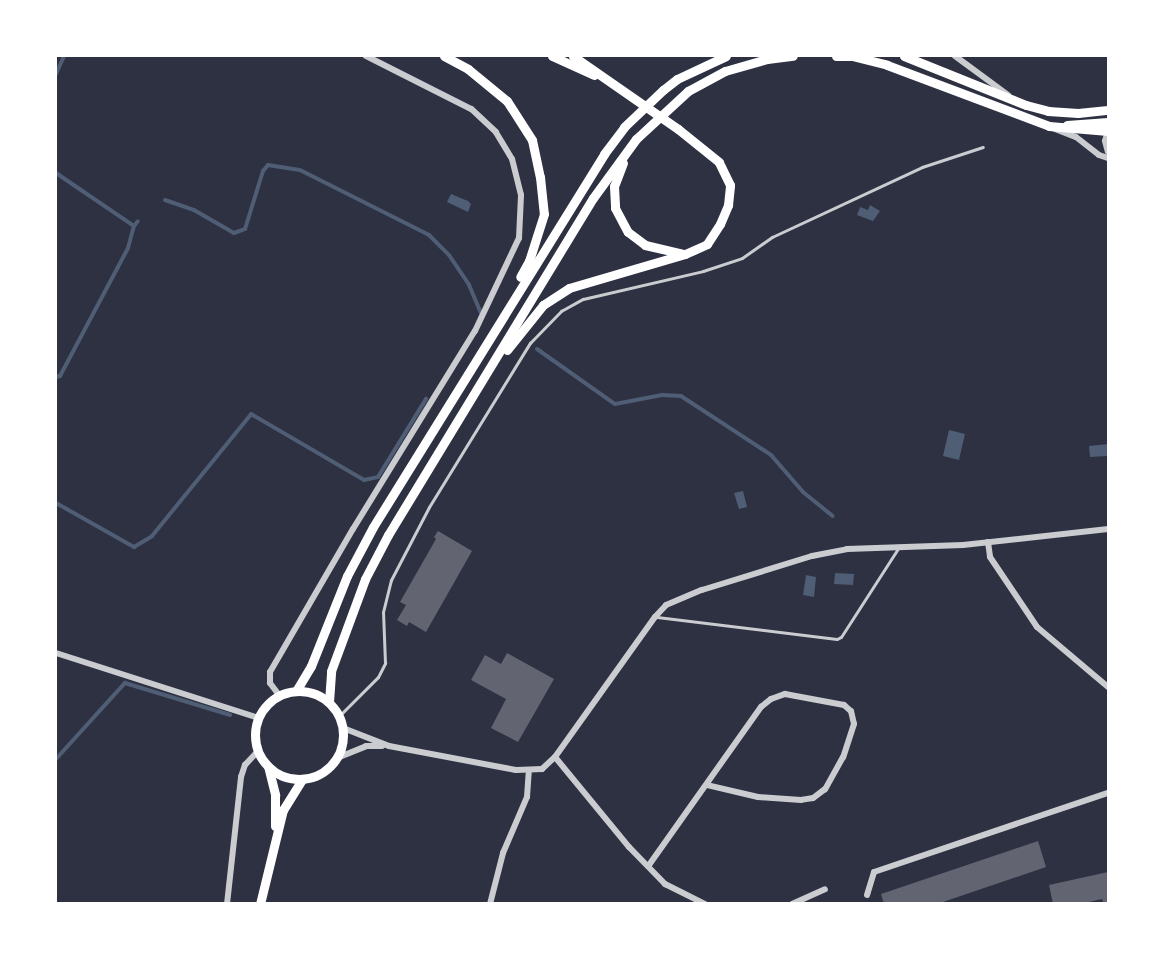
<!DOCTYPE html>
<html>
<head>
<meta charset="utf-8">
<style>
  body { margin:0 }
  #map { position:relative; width:1164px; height:959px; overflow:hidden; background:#2d3142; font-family:Mulish,sans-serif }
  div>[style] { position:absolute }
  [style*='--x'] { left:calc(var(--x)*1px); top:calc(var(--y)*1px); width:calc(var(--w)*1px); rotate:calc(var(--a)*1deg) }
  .water>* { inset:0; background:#4f5d75 }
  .stream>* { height:4px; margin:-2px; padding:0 2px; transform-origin:2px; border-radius:2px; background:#4f5d75 }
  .building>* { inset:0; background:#626471 }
  .service>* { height:3px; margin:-1.5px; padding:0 1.5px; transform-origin:1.5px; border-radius:1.5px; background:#caccd0 }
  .minor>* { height:6px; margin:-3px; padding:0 3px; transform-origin:3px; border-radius:3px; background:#caccd0 }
  .secondary>* { height:9px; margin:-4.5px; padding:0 4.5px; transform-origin:4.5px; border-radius:4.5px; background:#fff }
  .secondary>.ring { margin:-4.5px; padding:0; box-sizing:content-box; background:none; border:9px solid #fff; border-radius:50% }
  span { translate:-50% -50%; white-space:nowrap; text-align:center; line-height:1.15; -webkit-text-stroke:4.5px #fff; paint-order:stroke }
  .frame { position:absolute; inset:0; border:57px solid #fff; pointer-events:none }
</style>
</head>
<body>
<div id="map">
  <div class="water">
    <i style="clip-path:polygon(451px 194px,468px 201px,471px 204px,468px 212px,447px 202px)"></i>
    <i style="clip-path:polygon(870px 205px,880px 211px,873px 221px,857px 215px,860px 207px,868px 210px)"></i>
    <i style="clip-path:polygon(949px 430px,965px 434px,959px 460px,943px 456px)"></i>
    <i style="clip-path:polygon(1108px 444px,1108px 456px,1090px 457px,1089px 446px)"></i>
    <i style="clip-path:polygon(743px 491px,747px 507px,739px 509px,734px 493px)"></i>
    <i style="clip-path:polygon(835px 573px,854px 574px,853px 585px,834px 584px)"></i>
    <i style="clip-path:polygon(806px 575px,816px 577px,814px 597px,803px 595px)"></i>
  </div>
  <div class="stream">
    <i style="--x:56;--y:74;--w:20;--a:-66"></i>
    <i style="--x:56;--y:173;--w:94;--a:34.2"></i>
    <i style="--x:134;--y:226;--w:6;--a:-51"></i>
    <i style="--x:165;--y:200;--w:31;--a:19"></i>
    <i style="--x:194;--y:210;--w:46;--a:29.9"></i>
    <i style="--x:234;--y:233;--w:12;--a:-20"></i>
    <i style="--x:245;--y:229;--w:61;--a:-72.8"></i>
    <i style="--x:263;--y:171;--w:8;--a:-50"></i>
    <i style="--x:268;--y:165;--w:32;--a:9"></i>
    <i style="--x:300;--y:170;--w:144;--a:26.7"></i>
    <i style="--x:429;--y:235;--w:28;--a:45"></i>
    <i style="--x:449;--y:255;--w:36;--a:56"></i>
    <i style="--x:469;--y:285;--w:33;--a:67"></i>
    <i style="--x:537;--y:349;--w:95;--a:35.2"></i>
    <i style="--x:615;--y:404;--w:48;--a:-10.8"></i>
    <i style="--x:662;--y:395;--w:19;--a:3"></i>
    <i style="--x:681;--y:396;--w:108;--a:33.2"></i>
    <i style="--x:771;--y:455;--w:49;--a:49.1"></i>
    <i style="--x:803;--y:492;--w:38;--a:39"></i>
    <i style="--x:56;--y:377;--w:4;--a:-14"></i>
    <i style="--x:60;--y:376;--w:145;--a:-62"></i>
    <i style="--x:128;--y:248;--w:23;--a:-75"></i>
    <i style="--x:56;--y:503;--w:90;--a:29.4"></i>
    <i style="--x:134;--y:547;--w:21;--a:-31"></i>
    <i style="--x:152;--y:536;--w:157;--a:-50.9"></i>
    <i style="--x:251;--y:414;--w:131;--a:30.3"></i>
    <i style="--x:364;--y:480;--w:14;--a:-12"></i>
    <i style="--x:378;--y:477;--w:92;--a:-58.4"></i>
    <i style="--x:56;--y:759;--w:103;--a:-47.8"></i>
    <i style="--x:125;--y:683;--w:110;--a:16.9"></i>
  </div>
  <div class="building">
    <i style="clip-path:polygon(438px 531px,472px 551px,426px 632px,409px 622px,407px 626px,397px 620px,406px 605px,400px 602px,436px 539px,434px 537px)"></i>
    <i style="clip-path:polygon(507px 653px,554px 679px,518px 742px,491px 728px,506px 699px,471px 680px,485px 655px,501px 664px)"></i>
    <i style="clip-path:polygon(1038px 841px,1046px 867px,937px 904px,884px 904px,881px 894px)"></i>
    <i style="clip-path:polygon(1108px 872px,1108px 904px,1104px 904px,1102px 899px,1080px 904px,1053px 904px,1049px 885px)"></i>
  </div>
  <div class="service">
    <i style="--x:657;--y:617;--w:181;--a:7"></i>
    <i style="--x:837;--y:639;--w:4;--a:-27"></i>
    <i style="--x:841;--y:637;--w:107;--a:-57.2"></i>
    <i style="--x:339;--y:716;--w:55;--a:-45"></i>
    <i style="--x:378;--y:677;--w:16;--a:-63"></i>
    <i style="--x:385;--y:663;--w:51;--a:-92.2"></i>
    <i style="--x:383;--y:612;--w:33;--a:-76"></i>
    <i style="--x:391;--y:580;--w:82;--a:-62.5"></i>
    <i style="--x:429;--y:507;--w:193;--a:-58.4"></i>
    <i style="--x:530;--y:343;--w:45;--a:-45.9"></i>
    <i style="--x:561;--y:311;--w:25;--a:-29"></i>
    <i style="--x:583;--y:299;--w:123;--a:-13.1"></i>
    <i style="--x:703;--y:271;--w:41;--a:-18.4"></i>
    <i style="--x:742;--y:258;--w:37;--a:-35"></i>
    <i style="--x:772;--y:237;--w:166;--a:-25"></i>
    <i style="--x:922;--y:167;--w:64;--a:-18.2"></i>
  </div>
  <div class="minor">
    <i style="--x:955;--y:56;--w:66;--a:36.3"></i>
    <i style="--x:1055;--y:129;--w:22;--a:21"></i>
    <i style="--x:1076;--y:137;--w:29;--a:38"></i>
    <i style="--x:1099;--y:155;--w:9;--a:18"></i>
    <i style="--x:1108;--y:131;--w:10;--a:107"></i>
    <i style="--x:1105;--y:141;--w:11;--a:75"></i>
    <i style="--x:988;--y:542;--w:15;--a:82"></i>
    <i style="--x:990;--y:557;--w:84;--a:56.1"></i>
    <i style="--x:1037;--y:627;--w:93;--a:40.2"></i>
    <i style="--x:56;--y:653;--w:212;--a:17.8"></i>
    <i style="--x:279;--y:695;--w:15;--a:-127"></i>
    <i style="--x:270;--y:683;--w:11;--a:-90"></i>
    <i style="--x:270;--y:672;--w:165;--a:-59.9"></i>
    <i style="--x:353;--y:529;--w:233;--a:-58.4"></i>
    <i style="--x:475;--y:331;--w:103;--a:-64.7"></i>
    <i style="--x:519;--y:238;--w:43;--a:-87.3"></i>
    <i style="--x:521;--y:195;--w:37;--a:-104"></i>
    <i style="--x:512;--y:159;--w:31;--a:-121"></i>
    <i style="--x:496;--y:132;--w:34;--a:-137"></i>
    <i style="--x:471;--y:109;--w:118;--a:-153.2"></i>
    <i style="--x:343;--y:728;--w:49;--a:21.4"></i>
    <i style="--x:389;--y:746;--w:129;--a:10.7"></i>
    <i style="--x:516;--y:770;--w:26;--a:-2"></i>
    <i style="--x:542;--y:769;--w:18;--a:-43"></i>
    <i style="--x:555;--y:757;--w:172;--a:-54.5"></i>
    <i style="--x:655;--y:617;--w:16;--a:-47"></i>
    <i style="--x:666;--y:605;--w:39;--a:-23"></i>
    <i style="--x:702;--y:590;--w:115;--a:-17.2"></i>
    <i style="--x:812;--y:556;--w:36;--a:-11"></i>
    <i style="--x:847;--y:549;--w:116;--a:-2"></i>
    <i style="--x:963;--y:545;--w:146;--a:-6.3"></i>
    <i style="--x:555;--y:757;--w:117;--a:50.6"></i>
    <i style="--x:629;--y:847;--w:52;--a:45.8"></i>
    <i style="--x:665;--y:884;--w:45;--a:26.6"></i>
    <i style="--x:337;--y:758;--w:31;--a:-22"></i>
    <i style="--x:366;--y:746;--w:16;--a:0"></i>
    <i style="--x:649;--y:865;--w:194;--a:-54.7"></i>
    <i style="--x:761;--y:707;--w:13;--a:-39"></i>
    <i style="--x:771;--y:699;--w:15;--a:-20"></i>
    <i style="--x:785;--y:694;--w:60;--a:10.6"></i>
    <i style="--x:844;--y:705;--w:9;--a:41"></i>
    <i style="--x:851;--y:711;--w:13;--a:77"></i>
    <i style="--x:854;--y:724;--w:35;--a:108"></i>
    <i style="--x:843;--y:757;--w:37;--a:119"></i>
    <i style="--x:825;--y:789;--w:15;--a:143"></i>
    <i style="--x:813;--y:798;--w:12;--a:171"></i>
    <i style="--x:801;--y:800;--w:43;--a:-176"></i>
    <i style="--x:758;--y:797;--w:52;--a:-166.8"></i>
    <i style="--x:867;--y:895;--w:24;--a:-73"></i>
    <i style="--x:874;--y:872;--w:247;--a:-18.7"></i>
    <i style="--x:227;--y:904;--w:128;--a:-83.7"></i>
    <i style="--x:241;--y:777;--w:13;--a:-72"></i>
    <i style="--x:245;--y:765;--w:19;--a:-47"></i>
    <i style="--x:490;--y:904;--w:53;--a:-75.7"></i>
    <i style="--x:503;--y:853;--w:61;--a:-66.8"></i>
    <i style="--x:527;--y:797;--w:27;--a:-86"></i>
    <i style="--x:792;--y:904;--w:36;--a:-24"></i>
  </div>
  <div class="secondary">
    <i style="--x:444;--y:56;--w:27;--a:28"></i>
    <i style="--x:468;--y:69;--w:50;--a:39.4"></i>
    <i style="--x:507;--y:101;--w:46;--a:57.3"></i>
    <i style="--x:532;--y:140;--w:38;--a:78"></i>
    <i style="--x:540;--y:177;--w:37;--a:84"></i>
    <i style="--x:544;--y:214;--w:49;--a:107.7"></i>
    <i style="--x:529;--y:261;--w:18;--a:119"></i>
    <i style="--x:552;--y:56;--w:46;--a:24.3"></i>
    <i style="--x:836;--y:56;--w:16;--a:0"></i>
    <i style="--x:852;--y:56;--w:36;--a:14"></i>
    <i style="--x:887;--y:65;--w:173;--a:20.6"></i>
    <i style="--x:1049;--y:126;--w:59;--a:4.8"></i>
    <i style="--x:904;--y:56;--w:131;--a:21.9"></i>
    <i style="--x:1026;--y:105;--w:23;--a:15"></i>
    <i style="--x:1048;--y:111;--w:30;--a:4"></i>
    <i style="--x:1078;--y:113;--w:30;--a:-6"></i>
    <i style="--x:1067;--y:125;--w:41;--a:-4.2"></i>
    <i style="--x:623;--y:163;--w:25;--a:111"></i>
    <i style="--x:614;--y:186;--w:22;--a:87"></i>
    <i style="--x:615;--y:208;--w:27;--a:62"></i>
    <i style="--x:628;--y:232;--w:21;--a:37"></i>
    <i style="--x:645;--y:245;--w:39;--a:13"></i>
    <i style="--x:507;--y:350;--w:58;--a:-51.3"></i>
    <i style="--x:543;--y:305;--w:31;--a:-33"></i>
    <i style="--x:569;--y:288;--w:121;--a:-16.3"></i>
    <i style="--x:685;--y:254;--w:24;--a:-24"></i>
    <i style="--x:707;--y:244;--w:24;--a:-57"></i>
    <i style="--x:720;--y:224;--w:21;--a:-67"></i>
    <i style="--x:728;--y:205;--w:20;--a:-84"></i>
    <i style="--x:730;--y:185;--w:25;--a:-116"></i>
    <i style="--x:719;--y:162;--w:53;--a:-141.2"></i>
    <i style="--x:678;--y:129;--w:128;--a:-145.2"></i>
    <i class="ring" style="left:255px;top:691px;width:79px;height:79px"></i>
    <i style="--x:296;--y:691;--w:29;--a:-59"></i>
    <i style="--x:311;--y:666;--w:97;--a:-68.2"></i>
    <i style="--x:347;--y:576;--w:55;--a:-62"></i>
    <i style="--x:373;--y:527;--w:439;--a:-58.2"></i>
    <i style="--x:604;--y:154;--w:34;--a:-53"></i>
    <i style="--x:624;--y:127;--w:54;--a:-43.5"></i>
    <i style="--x:663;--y:90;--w:18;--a:-38"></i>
    <i style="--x:677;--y:79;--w:54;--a:-25.1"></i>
    <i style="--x:329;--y:702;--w:31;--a:-86"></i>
    <i style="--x:331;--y:671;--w:98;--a:-69.7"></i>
    <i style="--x:365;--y:579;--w:50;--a:-62.4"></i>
    <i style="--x:388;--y:535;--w:394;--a:-58.7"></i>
    <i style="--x:593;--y:198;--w:73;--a:-53.9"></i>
    <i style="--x:636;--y:139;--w:71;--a:-42.7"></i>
    <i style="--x:688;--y:91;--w:42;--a:-28.4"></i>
    <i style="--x:725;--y:71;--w:44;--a:-15.9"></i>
    <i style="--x:767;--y:59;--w:26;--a:-7"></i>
    <i style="--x:268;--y:766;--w:30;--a:76"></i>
    <i style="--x:275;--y:795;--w:31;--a:90"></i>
    <i style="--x:260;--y:904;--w:97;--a:-76.3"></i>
    <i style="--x:283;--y:810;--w:36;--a:-58"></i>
  </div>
  <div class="frame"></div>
</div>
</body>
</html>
